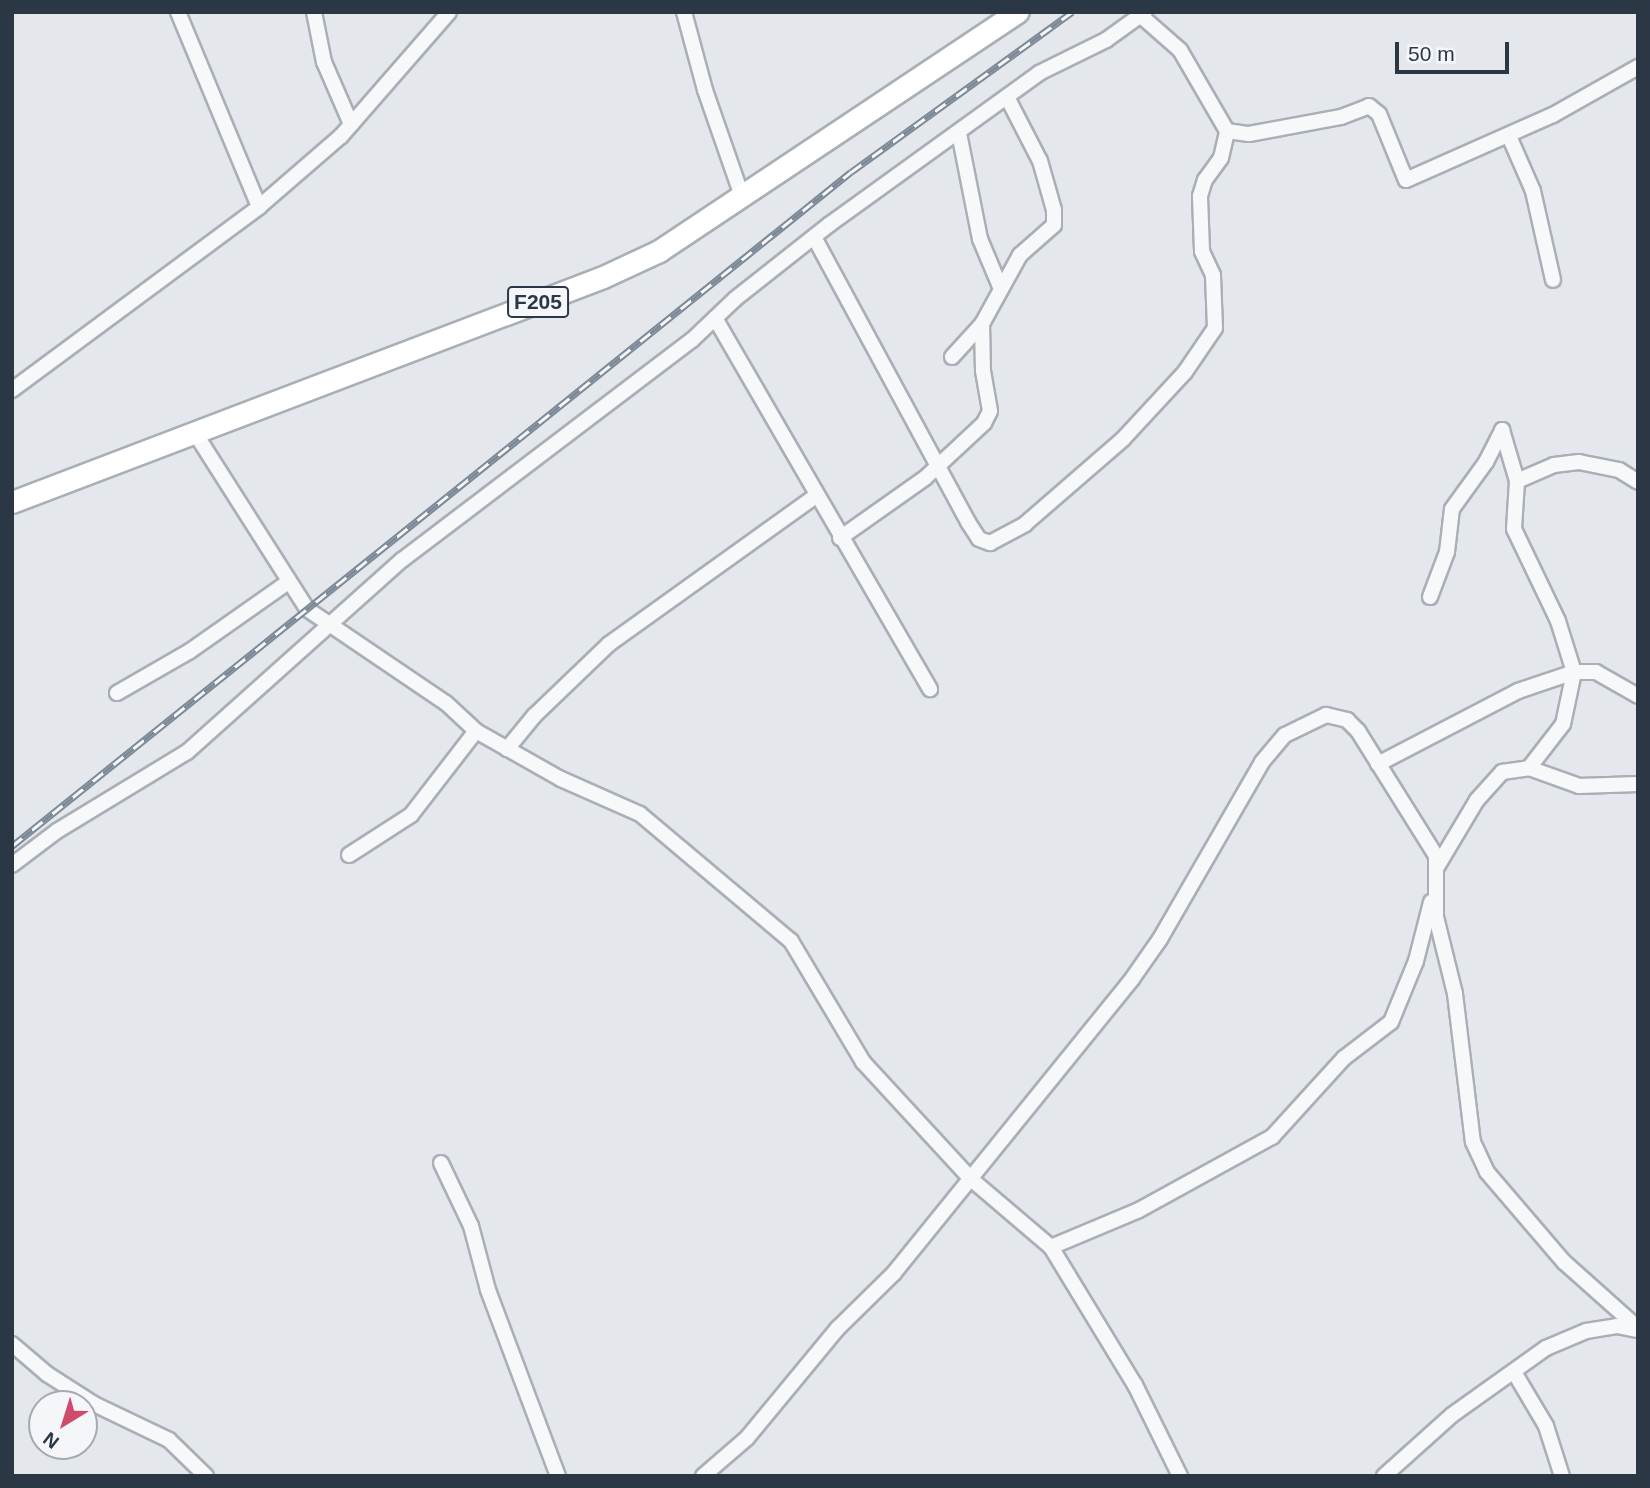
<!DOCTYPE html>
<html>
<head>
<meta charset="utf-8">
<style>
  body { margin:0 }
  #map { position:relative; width:1650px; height:1488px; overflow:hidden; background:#e4e8ec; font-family:Arial,sans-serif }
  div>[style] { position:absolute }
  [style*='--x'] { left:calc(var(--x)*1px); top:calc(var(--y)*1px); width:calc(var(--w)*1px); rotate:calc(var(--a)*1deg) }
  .roads { filter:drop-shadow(2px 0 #a9afb7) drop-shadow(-2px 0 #a9afb7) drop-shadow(0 2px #a9afb7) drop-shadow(0 -2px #a9afb7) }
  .street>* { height:14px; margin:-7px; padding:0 7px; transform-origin:7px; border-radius:7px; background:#f7f8fa }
  .primary>* { height:21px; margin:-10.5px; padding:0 10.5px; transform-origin:10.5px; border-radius:10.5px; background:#fff }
  .rail>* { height:7px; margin-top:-3.5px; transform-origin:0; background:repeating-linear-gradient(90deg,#f4f6f9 0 13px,#7d8996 0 26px); box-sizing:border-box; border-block:2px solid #7d8996 }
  span { translate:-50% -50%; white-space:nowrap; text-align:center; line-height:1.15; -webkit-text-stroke:6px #f4f6f9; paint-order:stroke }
  .shield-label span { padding:2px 5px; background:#f4f6f9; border:2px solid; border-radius:5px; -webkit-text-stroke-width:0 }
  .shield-label { font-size:21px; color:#2b3745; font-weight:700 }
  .frame { position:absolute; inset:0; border:14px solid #2b3745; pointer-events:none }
  .north { position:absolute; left:28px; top:1390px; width:70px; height:70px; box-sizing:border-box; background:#f4f6f9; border:2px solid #a4aab1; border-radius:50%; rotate:218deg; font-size:19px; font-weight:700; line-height:28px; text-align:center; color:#2b3745 }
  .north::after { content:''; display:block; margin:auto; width:24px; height:32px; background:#d04a6c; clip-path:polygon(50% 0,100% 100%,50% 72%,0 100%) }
  .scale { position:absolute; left:1395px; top:42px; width:114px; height:32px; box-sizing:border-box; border:4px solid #2b3745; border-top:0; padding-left:9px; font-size:21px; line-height:24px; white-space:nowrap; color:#2b3745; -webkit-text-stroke:5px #f4f6f9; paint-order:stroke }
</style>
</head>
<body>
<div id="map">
  <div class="roads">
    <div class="street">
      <i style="--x:178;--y:12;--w:211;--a:67.4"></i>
      <i style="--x:314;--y:12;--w:51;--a:78.7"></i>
      <i style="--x:324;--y:62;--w:68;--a:66.5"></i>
      <i style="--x:684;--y:12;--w:81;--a:74.9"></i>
      <i style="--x:705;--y:90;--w:112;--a:70.8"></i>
      <i style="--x:1140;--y:15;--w:53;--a:41.2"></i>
      <i style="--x:1180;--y:50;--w:94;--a:59.9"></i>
      <i style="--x:1227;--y:131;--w:22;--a:8"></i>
      <i style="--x:1249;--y:134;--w:94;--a:-10.5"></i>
      <i style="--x:1341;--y:117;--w:30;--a:-21"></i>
      <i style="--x:1369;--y:106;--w:13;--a:39"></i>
      <i style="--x:1379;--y:114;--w:71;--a:67.8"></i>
      <i style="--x:1406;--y:180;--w:161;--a:-23.9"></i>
      <i style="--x:1553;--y:115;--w:98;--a:-29.5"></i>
      <i style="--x:959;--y:133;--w:108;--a:78.8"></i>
      <i style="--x:980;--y:239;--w:54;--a:67.2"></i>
      <i style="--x:1509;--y:136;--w:60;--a:66.4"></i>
      <i style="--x:1533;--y:191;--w:91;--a:77.3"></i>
      <i style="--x:814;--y:237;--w:324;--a:61.6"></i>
      <i style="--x:968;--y:522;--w:20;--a:57"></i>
      <i style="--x:979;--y:539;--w:12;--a:20"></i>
      <i style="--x:990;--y:543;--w:40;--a:-28"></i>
      <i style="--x:1025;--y:524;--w:130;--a:-40.9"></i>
      <i style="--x:1123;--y:439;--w:91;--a:-47.2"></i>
      <i style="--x:1185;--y:372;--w:53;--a:-55.7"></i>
      <i style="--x:1215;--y:328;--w:53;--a:-92.2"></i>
      <i style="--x:1213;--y:275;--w:26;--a:-115"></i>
      <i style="--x:1202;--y:251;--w:55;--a:-92.1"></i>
      <i style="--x:1200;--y:196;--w:17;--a:-73"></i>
      <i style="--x:1205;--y:180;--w:27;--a:-54"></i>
      <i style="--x:1221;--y:158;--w:28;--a:-77"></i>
      <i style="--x:715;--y:318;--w:429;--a:59.9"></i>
      <i style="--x:952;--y:357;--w:45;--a:-47.7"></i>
      <i style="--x:12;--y:390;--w:307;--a:-36.5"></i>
      <i style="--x:259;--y:207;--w:108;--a:-40.9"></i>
      <i style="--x:341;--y:136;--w:164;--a:-48.9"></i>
      <i style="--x:1502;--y:430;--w:53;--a:73.6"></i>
      <i style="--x:1517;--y:481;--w:48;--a:93.6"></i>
      <i style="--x:1514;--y:529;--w:102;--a:64.4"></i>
      <i style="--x:1558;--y:621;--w:53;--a:72.6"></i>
      <i style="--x:1574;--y:672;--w:53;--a:101.9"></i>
      <i style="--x:1563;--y:724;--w:56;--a:127.7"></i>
      <i style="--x:195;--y:433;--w:209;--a:57.5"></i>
      <i style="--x:307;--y:609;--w:168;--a:34.1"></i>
      <i style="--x:446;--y:703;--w:41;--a:43"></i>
      <i style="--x:476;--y:731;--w:98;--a:29.5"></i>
      <i style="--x:561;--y:779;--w:86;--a:23.9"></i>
      <i style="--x:640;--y:814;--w:197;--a:40.1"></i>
      <i style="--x:791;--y:941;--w:141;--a:59.2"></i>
      <i style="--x:863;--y:1062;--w:159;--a:47.3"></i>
      <i style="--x:971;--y:1179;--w:105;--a:40.4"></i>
      <i style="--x:1051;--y:1247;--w:162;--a:58.7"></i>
      <i style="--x:1135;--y:1385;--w:102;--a:63.7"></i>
      <i style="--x:1517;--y:481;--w:40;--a:-23.4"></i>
      <i style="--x:1554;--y:465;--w:25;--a:-7"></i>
      <i style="--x:1579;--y:462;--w:41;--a:11.3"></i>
      <i style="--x:1619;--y:470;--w:22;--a:32"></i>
      <i style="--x:840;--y:538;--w:104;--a:-35.2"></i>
      <i style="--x:925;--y:478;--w:81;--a:-43"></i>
      <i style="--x:984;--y:423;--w:13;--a:-63"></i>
      <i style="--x:990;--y:411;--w:41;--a:-99.9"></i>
      <i style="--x:983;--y:371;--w:47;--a:-91.2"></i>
      <i style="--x:982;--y:324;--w:79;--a:-61.2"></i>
      <i style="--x:1020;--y:255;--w:45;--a:-41.4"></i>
      <i style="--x:1054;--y:225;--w:15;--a:-90"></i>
      <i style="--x:1054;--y:210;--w:51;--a:-105.9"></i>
      <i style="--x:1040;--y:161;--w:72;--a:-117.3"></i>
      <i style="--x:1430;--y:597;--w:48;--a:-69.3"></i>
      <i style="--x:1447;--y:552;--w:43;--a:-83.4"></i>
      <i style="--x:1452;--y:509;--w:58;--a:-54.1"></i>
      <i style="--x:1486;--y:462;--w:36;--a:-63"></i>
      <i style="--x:117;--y:693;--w:84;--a:-29.9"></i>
      <i style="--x:190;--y:651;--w:120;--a:-35.1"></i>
      <i style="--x:507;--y:749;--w:43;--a:-50.7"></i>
      <i style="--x:534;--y:716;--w:104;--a:-43.8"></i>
      <i style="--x:609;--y:644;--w:254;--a:-35.6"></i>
      <i style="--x:1378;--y:764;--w:158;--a:-27.5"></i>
      <i style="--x:1518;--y:691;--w:59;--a:-18.7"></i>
      <i style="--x:1574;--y:672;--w:22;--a:0"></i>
      <i style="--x:1596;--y:672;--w:48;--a:29.7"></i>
      <i style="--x:349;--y:855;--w:74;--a:-32.8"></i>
      <i style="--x:411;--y:815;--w:106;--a:-52.3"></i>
      <i style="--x:12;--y:865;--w:56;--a:-37.1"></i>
      <i style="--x:57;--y:831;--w:152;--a:-31.3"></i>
      <i style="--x:187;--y:752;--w:288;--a:-41.8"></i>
      <i style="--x:402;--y:560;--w:364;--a:-37.2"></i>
      <i style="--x:692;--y:340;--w:59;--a:-43.6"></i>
      <i style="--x:735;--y:299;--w:121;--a:-38.3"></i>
      <i style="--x:830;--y:224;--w:258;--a:-35.8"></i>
      <i style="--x:1039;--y:73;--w:75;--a:-26.2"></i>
      <i style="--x:1106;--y:40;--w:48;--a:-35.7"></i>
      <i style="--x:1437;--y:867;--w:78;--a:-59.2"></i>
      <i style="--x:1477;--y:800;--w:38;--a:-48"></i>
      <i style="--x:1502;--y:772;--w:27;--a:-8"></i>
      <i style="--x:1529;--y:768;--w:53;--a:19.8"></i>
      <i style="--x:1579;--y:786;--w:59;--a:-1.9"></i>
      <i style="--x:441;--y:1163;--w:70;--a:64.5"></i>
      <i style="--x:471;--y:1226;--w:66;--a:75.1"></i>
      <i style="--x:488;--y:1290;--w:199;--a:69.4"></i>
      <i style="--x:1051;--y:1247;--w:95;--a:-22.8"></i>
      <i style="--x:1139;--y:1210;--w:152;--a:-28.8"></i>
      <i style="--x:1272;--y:1137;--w:107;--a:-47.7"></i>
      <i style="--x:1344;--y:1058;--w:59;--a:-37.5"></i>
      <i style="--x:1391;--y:1022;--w:66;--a:-67.7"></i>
      <i style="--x:1416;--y:961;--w:61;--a:-75.7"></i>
      <i style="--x:12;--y:1344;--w:46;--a:40.6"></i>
      <i style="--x:47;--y:1374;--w:56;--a:32.6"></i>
      <i style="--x:94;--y:1404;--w:83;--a:25.6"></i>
      <i style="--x:169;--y:1440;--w:52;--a:44.2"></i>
      <i style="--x:1514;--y:1372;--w:63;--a:59.3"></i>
      <i style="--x:1546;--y:1426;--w:52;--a:72.3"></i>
      <i style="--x:703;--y:1476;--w:58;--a:-40.8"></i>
      <i style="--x:747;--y:1438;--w:143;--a:-50.4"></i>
      <i style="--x:838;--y:1328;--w:78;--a:-44.5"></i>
      <i style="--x:894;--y:1273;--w:378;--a:-51"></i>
      <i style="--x:1132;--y:979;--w:49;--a:-55"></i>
      <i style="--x:1160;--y:939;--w:204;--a:-60"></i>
      <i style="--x:1262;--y:762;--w:35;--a:-50"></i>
      <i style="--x:1285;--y:735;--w:46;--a:-26"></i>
      <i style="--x:1326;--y:715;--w:22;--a:13"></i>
      <i style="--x:1347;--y:720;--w:16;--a:45"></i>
      <i style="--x:1358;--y:731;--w:147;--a:58"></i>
      <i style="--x:1436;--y:856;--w:61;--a:90"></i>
      <i style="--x:1436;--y:917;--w:79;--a:76.1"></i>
      <i style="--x:1455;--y:994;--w:149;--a:83.1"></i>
      <i style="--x:1473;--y:1142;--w:33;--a:65"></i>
      <i style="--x:1487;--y:1172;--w:118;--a:49.5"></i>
      <i style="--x:1564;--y:1262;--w:99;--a:41.7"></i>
      <i style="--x:1384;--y:1476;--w:91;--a:-41.9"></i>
      <i style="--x:1452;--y:1415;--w:115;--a:-35.5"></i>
      <i style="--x:1546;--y:1348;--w:43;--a:-23"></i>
      <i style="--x:1586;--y:1331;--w:31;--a:-9"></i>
      <i style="--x:1617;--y:1326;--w:20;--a:11"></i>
    </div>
    <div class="primary">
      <i style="--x:12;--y:502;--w:632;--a:-20.84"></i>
      <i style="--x:603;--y:277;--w:62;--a:-24.9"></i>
      <i style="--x:659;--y:251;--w:431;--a:-33.7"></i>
    </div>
  </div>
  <div class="rail">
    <i style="--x:12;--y:846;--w:1076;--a:-38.78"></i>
    <i style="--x:851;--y:172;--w:273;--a:-35.9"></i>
  </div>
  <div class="shield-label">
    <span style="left:538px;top:302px">F205</span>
  </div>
  <div class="frame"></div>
  <div class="north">N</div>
  <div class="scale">50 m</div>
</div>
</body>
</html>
